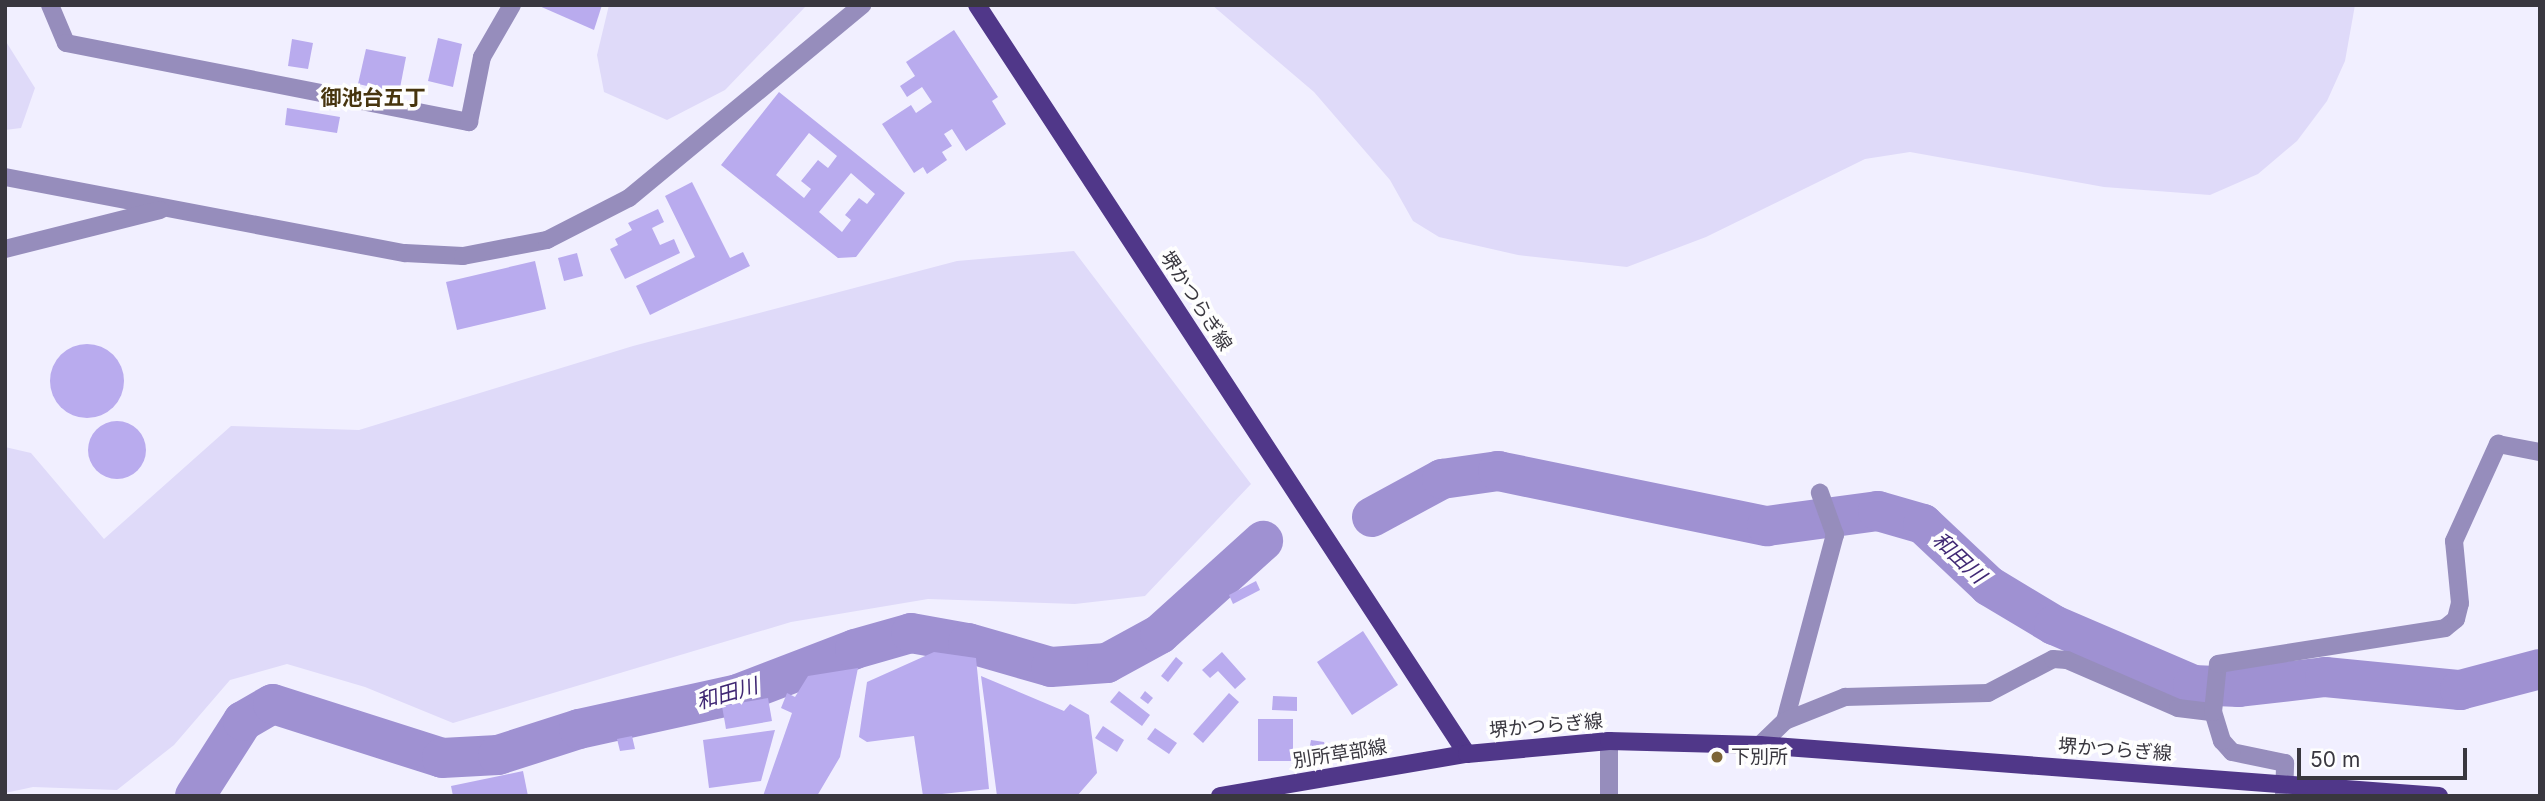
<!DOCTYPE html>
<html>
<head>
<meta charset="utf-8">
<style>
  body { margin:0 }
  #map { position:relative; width:2545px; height:801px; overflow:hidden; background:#f1efff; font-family:Inter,"Noto Sans JP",sans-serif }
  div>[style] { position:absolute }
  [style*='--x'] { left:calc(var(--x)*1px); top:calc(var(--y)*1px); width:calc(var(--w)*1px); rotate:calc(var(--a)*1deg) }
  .green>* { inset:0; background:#dfdaf9 }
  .river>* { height:40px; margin:-20px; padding:0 20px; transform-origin:20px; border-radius:20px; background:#9f91d2 }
  .building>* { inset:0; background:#b9abee }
  .round { border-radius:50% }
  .minor>* { height:18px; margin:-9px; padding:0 9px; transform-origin:9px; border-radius:9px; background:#968dbc }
  .major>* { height:18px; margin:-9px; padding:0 9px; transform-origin:9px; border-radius:9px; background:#503789 }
  .dots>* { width:19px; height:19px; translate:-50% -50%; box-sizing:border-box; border:4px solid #fefefe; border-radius:50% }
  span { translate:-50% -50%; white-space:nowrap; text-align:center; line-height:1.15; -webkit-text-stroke:7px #fefefe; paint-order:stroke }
  .street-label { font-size:19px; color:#39373f }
  .poi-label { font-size:19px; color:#39373f }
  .left { translate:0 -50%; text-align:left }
  .neighbourhood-label { font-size:21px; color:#47350e; font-weight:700 }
  .water-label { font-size:21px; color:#402874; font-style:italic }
  .frame { position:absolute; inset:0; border:7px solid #39373f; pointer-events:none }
  .scale { position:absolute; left:2297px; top:748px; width:170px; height:32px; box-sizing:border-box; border:4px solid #39373f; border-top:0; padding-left:9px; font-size:21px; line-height:24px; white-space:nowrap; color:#39373f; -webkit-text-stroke:5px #fefefe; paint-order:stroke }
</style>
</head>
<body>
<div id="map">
  <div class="green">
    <i style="clip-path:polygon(609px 5px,807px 5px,725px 90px,667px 120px,604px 92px,597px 55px)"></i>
    <i style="clip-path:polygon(1212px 5px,2355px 5px,2345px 61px,2327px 101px,2297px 141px,2258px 174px,2210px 195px,2104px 187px,1910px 152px,1865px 159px,1706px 237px,1627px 267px,1518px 255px,1439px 237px,1413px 221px,1390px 180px,1314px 92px)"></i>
    <i style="clip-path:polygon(5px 40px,35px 88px,21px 128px,5px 130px)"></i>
    <i style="clip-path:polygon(1074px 251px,1251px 484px,1145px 596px,1075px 604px,928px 599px,791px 622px,453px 723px,365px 687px,287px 664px,230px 680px,174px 745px,117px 790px,33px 787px,5px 793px,5px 447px,31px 453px,104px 539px,231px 426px,359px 430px,633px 346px,957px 261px)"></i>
  </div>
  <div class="river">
    <i style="--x:1372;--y:517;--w:80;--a:-28.5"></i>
    <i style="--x:1442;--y:479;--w:57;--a:-8.1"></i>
    <i style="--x:1498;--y:471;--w:275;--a:11.6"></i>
    <i style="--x:1767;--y:526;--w:112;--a:-7.7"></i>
    <i style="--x:1878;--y:511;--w:47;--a:16.1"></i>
    <i style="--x:1923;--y:524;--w:91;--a:43.2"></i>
    <i style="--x:1989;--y:586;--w:76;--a:31"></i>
    <i style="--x:2054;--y:625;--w:151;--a:23.3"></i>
    <i style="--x:2193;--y:685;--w:46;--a:2.5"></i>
    <i style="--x:2239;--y:687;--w:87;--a:-6.6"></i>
    <i style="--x:2325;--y:677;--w:136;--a:5.5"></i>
    <i style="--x:2460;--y:690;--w:83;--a:-14.7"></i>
    <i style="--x:195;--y:796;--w:89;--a:-57.4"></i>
    <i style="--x:243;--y:721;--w:34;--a:-30"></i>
    <i style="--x:273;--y:704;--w:177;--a:17.7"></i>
    <i style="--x:442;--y:758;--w:56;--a:-3.1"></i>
    <i style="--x:498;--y:755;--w:85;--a:-17.8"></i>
    <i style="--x:579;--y:729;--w:163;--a:-12.4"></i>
    <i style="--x:738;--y:694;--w:125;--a:-21"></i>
    <i style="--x:855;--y:649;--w:58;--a:-15.9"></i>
    <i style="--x:911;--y:633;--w:58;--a:10"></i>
    <i style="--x:968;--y:643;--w:86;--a:16.1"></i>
    <i style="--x:1051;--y:667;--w:56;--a:-4.1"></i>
    <i style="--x:1107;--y:663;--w:60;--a:-28.7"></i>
    <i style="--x:1160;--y:634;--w:139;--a:-42.1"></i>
  </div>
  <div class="building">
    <i style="clip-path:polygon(537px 5px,602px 5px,594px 30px)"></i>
    <i style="clip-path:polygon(954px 30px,998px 97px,992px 101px,1006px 124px,966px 151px,952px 129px,944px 134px,952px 146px,942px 152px,947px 160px,927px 174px,923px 167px,914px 173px,882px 124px,911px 105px,916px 113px,932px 102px,922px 87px,907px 97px,900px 86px,915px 76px,906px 62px)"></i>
    <i style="clip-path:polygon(438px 38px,462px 44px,453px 87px,428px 81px)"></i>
    <i style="clip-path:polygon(292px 39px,313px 43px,308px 69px,288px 66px)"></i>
    <i style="clip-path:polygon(366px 49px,406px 57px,399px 93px,358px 84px)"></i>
    <i style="clip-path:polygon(evenodd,779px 92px,905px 193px,856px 257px,838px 258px,721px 165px,779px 92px,809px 133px,837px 156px,828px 168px,818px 160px,801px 181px,811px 189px,804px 198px,776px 175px,809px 133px,779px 92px,851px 173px,875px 194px,867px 204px,859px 198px,845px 215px,851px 220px,842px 232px,819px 212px,851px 173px)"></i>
    <i style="clip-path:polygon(287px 108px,340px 117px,337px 133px,285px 125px)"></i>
    <i style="clip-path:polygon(692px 182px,730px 258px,743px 252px,750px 266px,650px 315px,636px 286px,695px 257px,665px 196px)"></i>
    <i style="clip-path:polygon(658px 209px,664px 222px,652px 228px,660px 245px,674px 239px,680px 253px,625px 279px,610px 249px,618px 245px,615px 239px,632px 230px,628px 223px)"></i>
    <i style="clip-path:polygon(577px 253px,583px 276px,564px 281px,558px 258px)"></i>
    <i style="clip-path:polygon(535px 261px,546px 309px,457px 330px,446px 282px)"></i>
    <i class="round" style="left:50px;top:344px;width:74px;height:74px"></i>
    <i class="round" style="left:88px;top:421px;width:58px;height:58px"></i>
    <i style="clip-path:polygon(1256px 581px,1260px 590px,1233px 604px,1229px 595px)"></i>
    <i style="clip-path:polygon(1363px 631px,1398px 685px,1352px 715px,1317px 662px)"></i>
    <i style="clip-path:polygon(934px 652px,976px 658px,989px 789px,923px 796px,914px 736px,867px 742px,859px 737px,867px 682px)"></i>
    <i style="clip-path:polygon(1222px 652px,1246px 679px,1235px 689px,1218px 671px,1210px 678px,1202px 670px)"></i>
    <i style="clip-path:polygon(1176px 657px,1183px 663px,1168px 682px,1161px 676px)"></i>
    <i style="clip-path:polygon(858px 668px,840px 757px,817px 796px,763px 796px,792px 713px,781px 708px,787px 693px,795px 697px,808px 676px)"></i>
    <i style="clip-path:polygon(981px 676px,1064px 711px,1070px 704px,1089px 715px,1097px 773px,1077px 796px,997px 796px)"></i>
    <i style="clip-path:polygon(1119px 691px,1150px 715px,1142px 726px,1110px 702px)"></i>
    <i style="clip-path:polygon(1145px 691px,1153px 698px,1148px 704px,1140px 698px)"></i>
    <i style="clip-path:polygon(1229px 693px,1239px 702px,1203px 743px,1193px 734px)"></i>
    <i style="clip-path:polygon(1273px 696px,1297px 697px,1297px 711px,1272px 710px)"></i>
    <i style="clip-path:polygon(768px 698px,772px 721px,726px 729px,722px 706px)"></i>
    <i style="clip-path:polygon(1258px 719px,1293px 719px,1293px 761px,1258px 761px)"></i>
    <i style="clip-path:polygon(1103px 726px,1124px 740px,1117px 752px,1095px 738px)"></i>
    <i style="clip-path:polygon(1155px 728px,1177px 743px,1169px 754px,1147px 739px)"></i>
    <i style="clip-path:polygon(775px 730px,761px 781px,709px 788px,703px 740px)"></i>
    <i style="clip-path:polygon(632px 736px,635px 749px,620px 751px,617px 739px)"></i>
    <i style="clip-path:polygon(1311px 740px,1324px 742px,1331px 763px,1306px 766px)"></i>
    <i style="clip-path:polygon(523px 771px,528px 796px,453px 796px,451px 786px)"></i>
  </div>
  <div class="minor">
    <i style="--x:50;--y:5;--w:41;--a:67.2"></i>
    <i style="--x:66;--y:43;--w:411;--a:11.1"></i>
    <i style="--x:469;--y:122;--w:66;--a:-78.7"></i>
    <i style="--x:482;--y:57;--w:60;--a:-60"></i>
    <i style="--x:5;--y:177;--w:407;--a:10.8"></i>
    <i style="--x:405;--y:253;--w:58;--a:3"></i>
    <i style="--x:463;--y:256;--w:86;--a:-10.8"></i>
    <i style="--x:547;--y:240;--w:92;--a:-27.1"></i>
    <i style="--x:629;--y:198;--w:303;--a:-39.6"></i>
    <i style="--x:5;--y:249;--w:160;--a:-14.1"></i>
    <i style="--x:1785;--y:721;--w:193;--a:-75"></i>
    <i style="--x:1835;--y:535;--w:45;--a:-109.7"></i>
    <i style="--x:1609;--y:741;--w:55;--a:90"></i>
    <i style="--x:1760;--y:745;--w:35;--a:-44"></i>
    <i style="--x:1785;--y:721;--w:65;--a:-21.8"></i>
    <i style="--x:1845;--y:697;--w:143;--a:-1.6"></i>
    <i style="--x:1988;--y:693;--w:73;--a:-27.6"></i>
    <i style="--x:2053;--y:659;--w:14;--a:4"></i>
    <i style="--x:2067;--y:660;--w:121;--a:23.4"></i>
    <i style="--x:2178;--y:708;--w:35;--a:7"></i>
    <i style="--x:2284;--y:796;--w:33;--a:-88"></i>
    <i style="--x:2285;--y:763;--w:54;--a:-168.3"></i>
    <i style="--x:2232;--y:752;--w:15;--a:-132"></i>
    <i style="--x:2222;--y:741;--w:30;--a:-107"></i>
    <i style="--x:2213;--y:712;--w:48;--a:-84.1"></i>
    <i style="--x:2218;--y:664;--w:230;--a:-9"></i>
    <i style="--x:2445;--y:628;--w:14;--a:-39"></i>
    <i style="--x:2456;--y:619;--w:16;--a:-76"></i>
    <i style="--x:2460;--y:603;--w:62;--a:-95.5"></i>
    <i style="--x:2454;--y:541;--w:107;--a:-65.6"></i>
    <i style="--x:2498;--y:444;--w:43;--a:10.8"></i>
  </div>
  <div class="major">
    <i style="--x:977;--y:5;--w:895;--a:56.81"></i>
    <i style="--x:1220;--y:796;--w:251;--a:-9.7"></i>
    <i style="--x:1467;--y:754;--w:143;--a:-5.2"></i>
    <i style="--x:1609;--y:741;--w:151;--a:1.5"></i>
    <i style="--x:1760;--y:745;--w:681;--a:4.3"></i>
  </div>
  <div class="dots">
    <i style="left:1717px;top:757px;background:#7c6435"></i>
  </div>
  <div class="street-label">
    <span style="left:1196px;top:301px;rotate:57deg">堺かつらぎ線</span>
    <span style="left:1546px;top:726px;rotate:-5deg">堺かつらぎ線</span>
    <span style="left:2115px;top:750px;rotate:4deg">堺かつらぎ線</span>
    <span style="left:1340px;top:754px;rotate:-9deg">別所草部線</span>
  </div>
  <div class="poi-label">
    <span class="left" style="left:1731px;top:757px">下別所</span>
  </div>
  <div class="neighbourhood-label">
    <span style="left:373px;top:98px">御池台五丁</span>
  </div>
  <div class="water-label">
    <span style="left:1959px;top:558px;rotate:43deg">和田川</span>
    <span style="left:727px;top:694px;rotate:-16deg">和田川</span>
  </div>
  <div class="frame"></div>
  <div class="scale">50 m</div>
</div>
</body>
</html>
